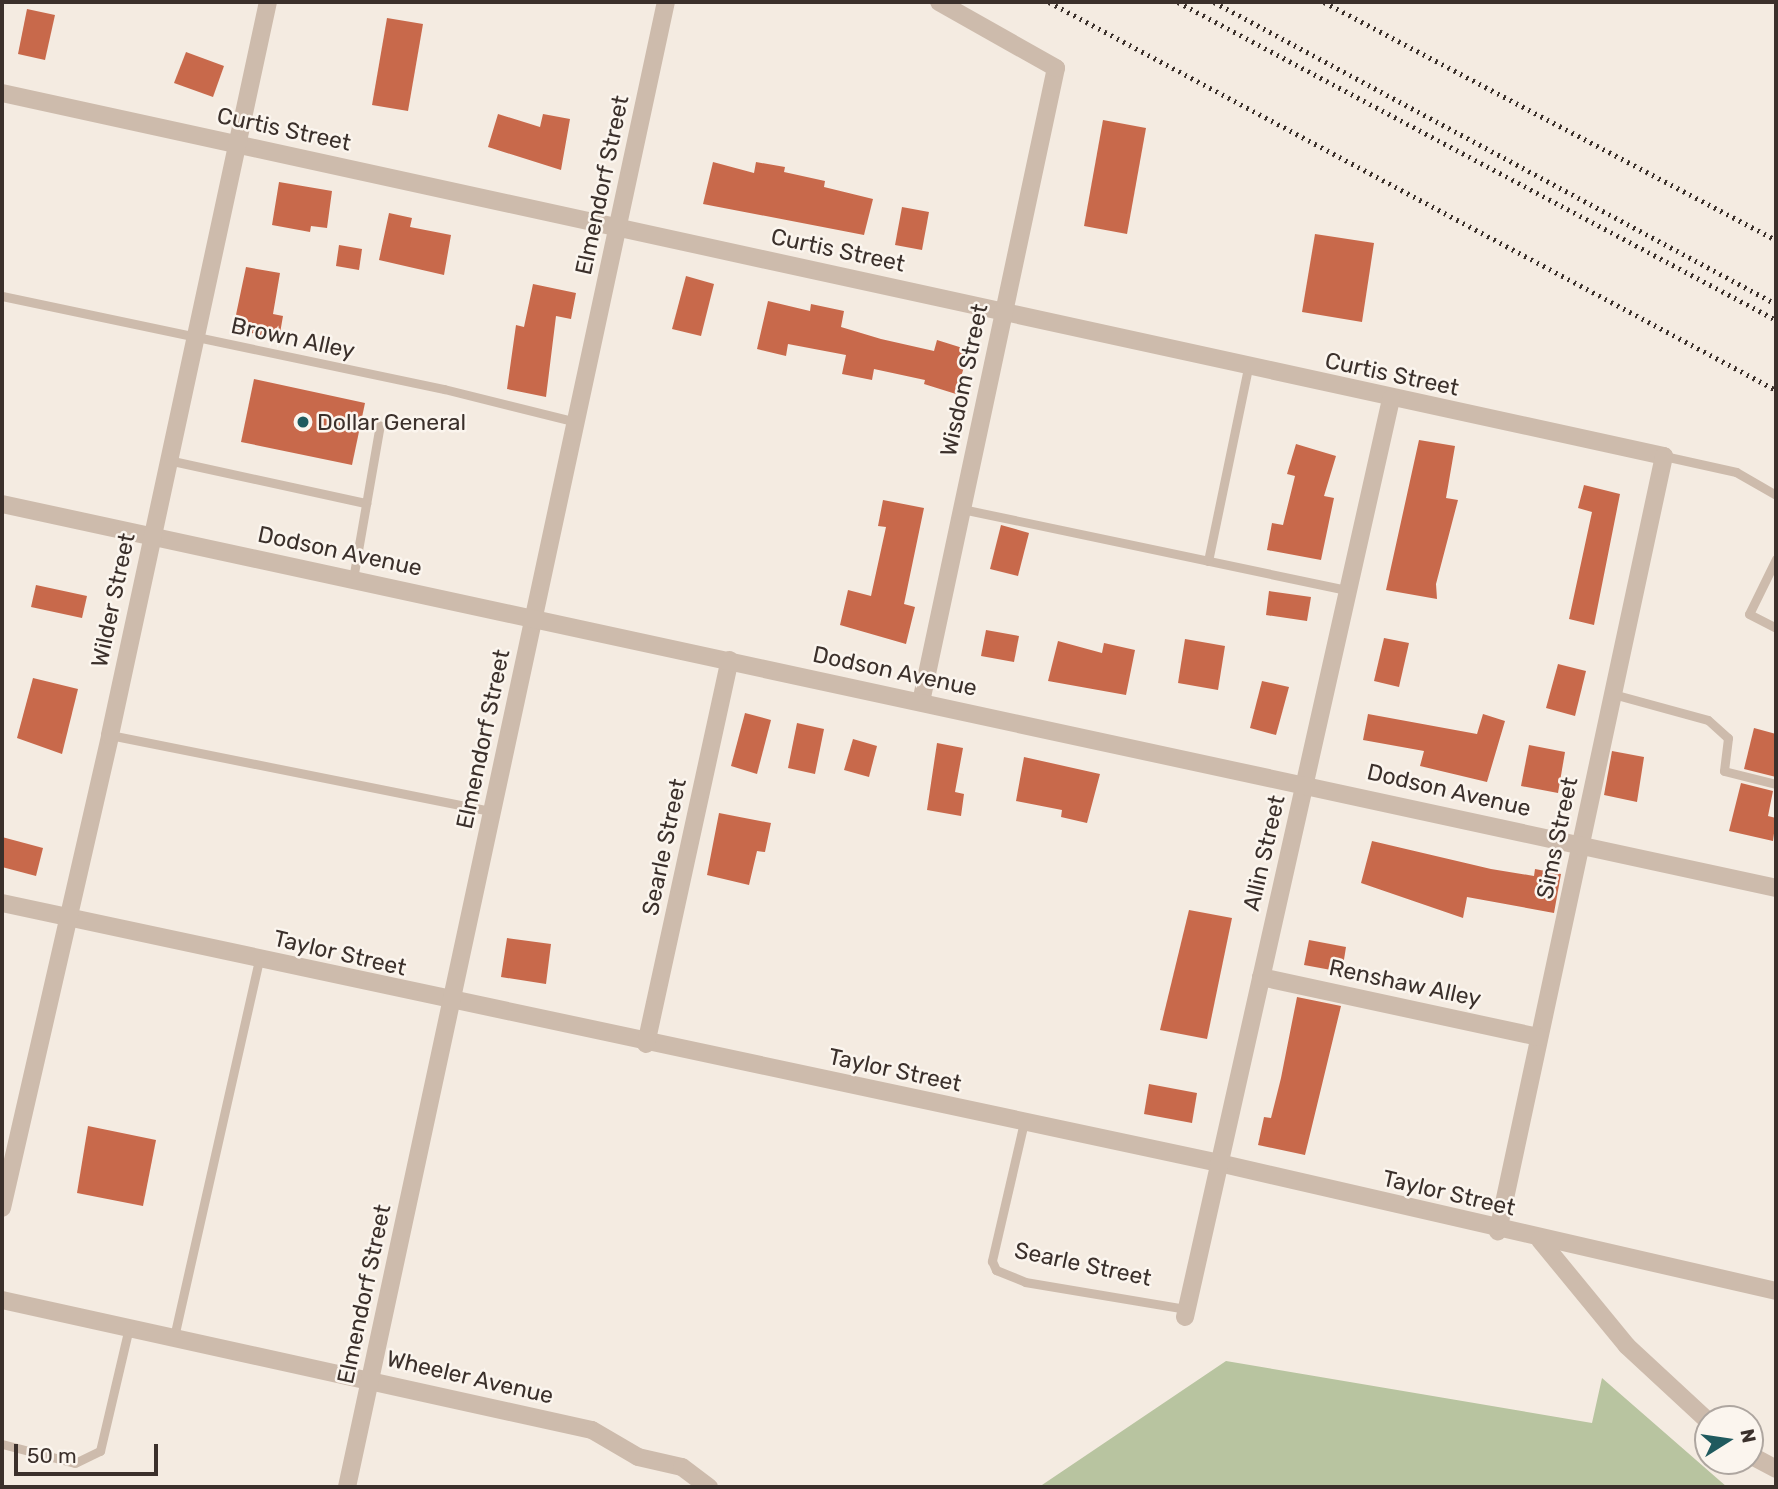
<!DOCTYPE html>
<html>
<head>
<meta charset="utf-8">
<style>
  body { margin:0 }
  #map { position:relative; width:1778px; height:1489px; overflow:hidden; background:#f4ebe1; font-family:Rubik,sans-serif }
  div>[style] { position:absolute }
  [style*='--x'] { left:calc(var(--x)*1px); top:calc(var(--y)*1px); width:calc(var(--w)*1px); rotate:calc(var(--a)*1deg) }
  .green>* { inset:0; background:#b8c4a0 }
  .building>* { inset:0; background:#c8694b }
  .service>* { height:9px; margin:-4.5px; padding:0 4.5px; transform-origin:4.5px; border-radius:4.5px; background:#cdbbac }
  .minor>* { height:18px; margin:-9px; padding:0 9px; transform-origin:9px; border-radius:9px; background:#cdbbac }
  .tertiary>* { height:18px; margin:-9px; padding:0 9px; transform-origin:9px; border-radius:9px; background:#cdbbac }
  .rail>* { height:5px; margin-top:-2.5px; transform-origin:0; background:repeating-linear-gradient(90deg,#3b302b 0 2px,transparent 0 7px) }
  .dots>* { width:19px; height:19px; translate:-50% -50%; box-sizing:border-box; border:4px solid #fbf5ee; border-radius:50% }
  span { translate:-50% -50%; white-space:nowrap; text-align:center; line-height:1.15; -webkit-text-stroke:5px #fbf5ee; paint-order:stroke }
  .street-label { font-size:23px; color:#3b302b }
  .poi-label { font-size:23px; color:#3b302b }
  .left { translate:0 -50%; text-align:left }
  .frame { position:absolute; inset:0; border:4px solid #3b302b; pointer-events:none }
  .north { position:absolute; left:1694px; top:1405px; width:70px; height:70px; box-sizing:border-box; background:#fbf5ee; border:2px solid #aea6a0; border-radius:50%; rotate:78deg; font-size:19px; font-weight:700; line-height:28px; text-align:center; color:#3b302b }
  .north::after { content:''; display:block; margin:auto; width:24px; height:32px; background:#1f5a5e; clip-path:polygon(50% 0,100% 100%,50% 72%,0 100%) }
  .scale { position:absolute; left:14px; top:1444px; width:144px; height:32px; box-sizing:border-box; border:4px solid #3b302b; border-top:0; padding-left:9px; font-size:21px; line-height:24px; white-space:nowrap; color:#3b302b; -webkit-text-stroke:5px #fbf5ee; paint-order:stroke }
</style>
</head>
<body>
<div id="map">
  <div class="green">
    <i style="clip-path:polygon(1226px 1361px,1592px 1423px,1602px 1378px,1727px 1487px,1039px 1487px)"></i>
  </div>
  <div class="building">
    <i style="clip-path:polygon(27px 9px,55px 15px,45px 60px,18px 54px)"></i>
    <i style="clip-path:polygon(387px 18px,423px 24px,408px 111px,372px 105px)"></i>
    <i style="clip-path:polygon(186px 52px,224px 66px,213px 97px,174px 83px)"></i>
    <i style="clip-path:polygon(498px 114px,540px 127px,543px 114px,570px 119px,561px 170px,488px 147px)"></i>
    <i style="clip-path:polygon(1103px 120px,1146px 128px,1127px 234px,1084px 226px)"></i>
    <i style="clip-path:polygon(713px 162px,754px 173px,756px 162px,785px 167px,784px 172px,825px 181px,824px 187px,873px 199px,864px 235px,703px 204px)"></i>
    <i style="clip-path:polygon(279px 182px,332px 191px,327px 228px,311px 226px,310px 232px,272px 225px)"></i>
    <i style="clip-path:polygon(902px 207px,929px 212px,922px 250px,895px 245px)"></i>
    <i style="clip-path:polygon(389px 213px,412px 218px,410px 227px,451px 235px,444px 275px,379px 260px)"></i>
    <i style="clip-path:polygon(1315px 234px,1374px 243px,1362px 322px,1302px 312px)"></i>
    <i style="clip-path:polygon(339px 245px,362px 249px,359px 270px,336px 266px)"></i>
    <i style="clip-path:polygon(246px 267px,280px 273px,273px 314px,283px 316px,279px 339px,233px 329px)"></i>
    <i style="clip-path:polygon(686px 276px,714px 284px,701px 336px,672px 329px)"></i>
    <i style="clip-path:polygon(533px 284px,576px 293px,571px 319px,556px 316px,546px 397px,507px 389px,516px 325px,524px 327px)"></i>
    <i style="clip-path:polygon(768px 301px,810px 311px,811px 304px,844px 311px,841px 327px,881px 339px,934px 351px,937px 340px,969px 350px,956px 394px,924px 384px,925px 380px,874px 369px,872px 380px,842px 374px,846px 355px,788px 344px,786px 356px,757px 349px)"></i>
    <i style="clip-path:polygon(254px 379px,365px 403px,352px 465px,241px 442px)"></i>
    <i style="clip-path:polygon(1419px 440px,1455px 446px,1446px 498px,1458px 500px,1436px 584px,1437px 599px,1386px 590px)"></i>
    <i style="clip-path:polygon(1296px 444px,1336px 456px,1324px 496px,1334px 498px,1321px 560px,1267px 550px,1272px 523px,1283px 525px,1295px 476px,1287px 474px)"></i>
    <i style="clip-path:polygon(1584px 485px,1620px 494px,1594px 625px,1569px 619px,1592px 512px,1578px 508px)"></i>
    <i style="clip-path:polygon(883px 500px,924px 508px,904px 604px,915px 607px,906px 644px,840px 625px,848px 590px,871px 596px,886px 527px,878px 526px)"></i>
    <i style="clip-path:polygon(1001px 525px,1029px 533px,1018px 576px,990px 569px)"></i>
    <i style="clip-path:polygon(36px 585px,87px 596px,82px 618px,31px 607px)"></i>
    <i style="clip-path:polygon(1269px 591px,1311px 597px,1307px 621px,1266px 615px)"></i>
    <i style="clip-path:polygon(986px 630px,1019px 636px,1014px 662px,981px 656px)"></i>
    <i style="clip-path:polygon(1384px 638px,1409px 643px,1399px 687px,1374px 681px)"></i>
    <i style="clip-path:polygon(1185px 639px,1225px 646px,1218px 690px,1178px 683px)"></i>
    <i style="clip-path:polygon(1058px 641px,1102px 653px,1104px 643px,1135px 650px,1126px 695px,1048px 681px)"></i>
    <i style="clip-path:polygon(1558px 664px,1586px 671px,1575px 716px,1546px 708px)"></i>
    <i style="clip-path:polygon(33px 678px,78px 689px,62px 754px,17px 738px)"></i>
    <i style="clip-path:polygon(1262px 681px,1289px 687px,1276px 735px,1250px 728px)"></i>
    <i style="clip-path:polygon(745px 713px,771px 720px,757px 774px,731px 766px)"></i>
    <i style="clip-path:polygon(1368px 714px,1477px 734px,1483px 714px,1505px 721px,1487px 782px,1420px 766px,1424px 751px,1363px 740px)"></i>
    <i style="clip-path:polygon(797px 723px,824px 729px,815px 774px,788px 768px)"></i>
    <i style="clip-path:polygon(1754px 728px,1776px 734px,1776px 777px,1744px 769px)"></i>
    <i style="clip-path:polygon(853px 739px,877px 746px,869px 777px,844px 770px)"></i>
    <i style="clip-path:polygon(937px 743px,963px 748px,955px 792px,964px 794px,961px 816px,927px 810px)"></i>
    <i style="clip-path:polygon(1529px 745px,1565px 752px,1558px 793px,1521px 786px)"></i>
    <i style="clip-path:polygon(1612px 751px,1644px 757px,1637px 802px,1604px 795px)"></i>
    <i style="clip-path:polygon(1024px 757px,1100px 774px,1087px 823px,1061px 817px,1062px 810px,1016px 801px)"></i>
    <i style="clip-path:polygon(1741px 783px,1773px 791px,1768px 816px,1776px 818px,1773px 841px,1729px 831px)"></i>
    <i style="clip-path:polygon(719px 813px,771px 823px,765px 852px,757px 851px,749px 885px,707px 875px)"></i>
    <i style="clip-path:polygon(2px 837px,43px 848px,36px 876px,2px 867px)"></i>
    <i style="clip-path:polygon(1372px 841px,1491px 869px,1534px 876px,1535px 869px,1561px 874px,1554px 913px,1467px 897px,1463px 918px,1361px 883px)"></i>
    <i style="clip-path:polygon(1189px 910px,1232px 918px,1207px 1039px,1160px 1030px)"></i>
    <i style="clip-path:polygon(507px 938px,551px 944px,546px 984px,501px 977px)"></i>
    <i style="clip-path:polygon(1309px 940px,1346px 947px,1342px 972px,1304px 965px)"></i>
    <i style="clip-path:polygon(1297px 997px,1341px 1006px,1305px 1155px,1258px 1145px,1264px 1117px,1271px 1118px,1281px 1078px)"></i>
    <i style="clip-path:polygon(1149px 1084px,1197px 1093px,1192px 1123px,1144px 1114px)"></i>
    <i style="clip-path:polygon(88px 1126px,156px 1140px,143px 1206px,77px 1193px)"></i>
  </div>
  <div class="service">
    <i style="--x:2;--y:296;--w:452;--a:11.9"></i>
    <i style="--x:444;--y:389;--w:136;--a:14"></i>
    <i style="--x:1664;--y:456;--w:74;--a:12.5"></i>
    <i style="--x:1736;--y:472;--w:46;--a:29.9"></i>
    <i style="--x:168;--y:460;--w:203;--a:12.3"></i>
    <i style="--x:962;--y:509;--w:394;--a:11.9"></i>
    <i style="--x:1776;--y:559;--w:61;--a:116.1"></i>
    <i style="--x:1749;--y:614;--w:30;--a:27"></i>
    <i style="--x:1208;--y:561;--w:198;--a:-78.3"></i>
    <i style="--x:353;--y:579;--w:156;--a:-80.1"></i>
    <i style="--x:1613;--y:694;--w:98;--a:15.3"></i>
    <i style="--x:1708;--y:720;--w:27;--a:42"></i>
    <i style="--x:1728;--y:738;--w:33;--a:97"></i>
    <i style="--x:1724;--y:771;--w:54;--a:14"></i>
    <i style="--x:110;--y:735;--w:389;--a:11.3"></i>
    <i style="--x:1024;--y:1122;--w:143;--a:103"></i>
    <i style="--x:992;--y:1261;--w:10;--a:66"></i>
    <i style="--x:996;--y:1270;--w:31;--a:22"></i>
    <i style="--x:1025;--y:1282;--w:164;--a:9.5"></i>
    <i style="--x:174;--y:1337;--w:386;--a:-77.3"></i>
    <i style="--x:2;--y:1444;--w:75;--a:14.6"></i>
    <i style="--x:75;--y:1463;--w:28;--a:-26"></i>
    <i style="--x:100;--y:1451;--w:127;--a:-76.8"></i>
  </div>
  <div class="minor">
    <i style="--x:2;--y:93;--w:1701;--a:12.32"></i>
    <i style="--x:1664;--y:456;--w:793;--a:102.09"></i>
    <i style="--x:921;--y:702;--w:648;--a:-77.98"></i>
    <i style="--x:1056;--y:68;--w:134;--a:-150.6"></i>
    <i style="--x:2;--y:903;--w:1244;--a:12.06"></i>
    <i style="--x:1219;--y:1163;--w:572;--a:12.94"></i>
    <i style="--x:1261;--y:977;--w:284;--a:12.2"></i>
    <i style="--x:646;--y:1044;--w:393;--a:-77.7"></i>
    <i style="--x:1540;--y:1240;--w:137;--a:50.6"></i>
    <i style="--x:1627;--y:1346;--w:110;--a:42.8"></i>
    <i style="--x:2;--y:1300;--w:604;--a:12.43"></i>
    <i style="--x:592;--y:1430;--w:53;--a:30.4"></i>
    <i style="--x:638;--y:1457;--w:45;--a:12.8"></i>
    <i style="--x:682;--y:1467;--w:34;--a:37"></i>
    <i style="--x:1185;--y:1317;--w:941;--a:-77.35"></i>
    <i style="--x:1750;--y:1455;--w:30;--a:28"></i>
    <i style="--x:347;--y:1487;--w:1519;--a:-77.88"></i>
  </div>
  <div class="tertiary">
    <i style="--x:2;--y:504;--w:1815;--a:12.21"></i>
    <i style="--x:2;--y:1208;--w:485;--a:-77.1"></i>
    <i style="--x:110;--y:735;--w:750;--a:-77.84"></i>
  </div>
  <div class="rail">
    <i style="--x:1049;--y:2;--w:824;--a:28.09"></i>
    <i style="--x:1178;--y:2;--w:677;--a:28"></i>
    <i style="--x:1214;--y:2;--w:638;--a:28.25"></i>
    <i style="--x:1324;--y:2;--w:511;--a:27.77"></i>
  </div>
  <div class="dots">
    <i style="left:303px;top:422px;background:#1f5a5e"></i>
  </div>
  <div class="street-label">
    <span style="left:284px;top:129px;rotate:12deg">Curtis Street</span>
    <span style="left:602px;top:185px;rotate:-78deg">Elmendorf Street</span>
    <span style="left:838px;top:250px;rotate:12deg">Curtis Street</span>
    <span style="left:293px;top:338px;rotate:12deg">Brown Alley</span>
    <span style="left:1392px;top:374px;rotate:12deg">Curtis Street</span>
    <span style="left:964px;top:380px;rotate:-78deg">Wisdom Street</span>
    <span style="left:340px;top:551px;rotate:12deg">Dodson Avenue</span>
    <span style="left:113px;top:600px;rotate:-78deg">Wilder Street</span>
    <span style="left:895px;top:671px;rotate:12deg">Dodson Avenue</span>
    <span style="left:483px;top:739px;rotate:-78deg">Elmendorf Street</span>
    <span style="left:1449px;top:790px;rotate:13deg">Dodson Avenue</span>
    <span style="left:1557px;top:838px;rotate:-78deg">Sims Street</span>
    <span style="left:664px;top:847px;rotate:-78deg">Searle Street</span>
    <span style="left:1264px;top:853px;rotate:-77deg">Allin Street</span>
    <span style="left:340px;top:953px;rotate:13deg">Taylor Street</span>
    <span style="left:1405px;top:983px;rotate:12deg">Renshaw Alley</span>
    <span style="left:895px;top:1070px;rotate:12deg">Taylor Street</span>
    <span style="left:1449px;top:1193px;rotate:13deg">Taylor Street</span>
    <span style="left:1083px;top:1264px;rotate:12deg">Searle Street</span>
    <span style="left:364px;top:1294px;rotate:-78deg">Elmendorf Street</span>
    <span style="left:470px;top:1377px;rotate:13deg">Wheeler Avenue</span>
  </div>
  <div class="poi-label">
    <span class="left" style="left:317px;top:422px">Dollar General</span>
  </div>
  <div class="frame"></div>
  <div class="north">N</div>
  <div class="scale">50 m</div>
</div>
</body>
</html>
